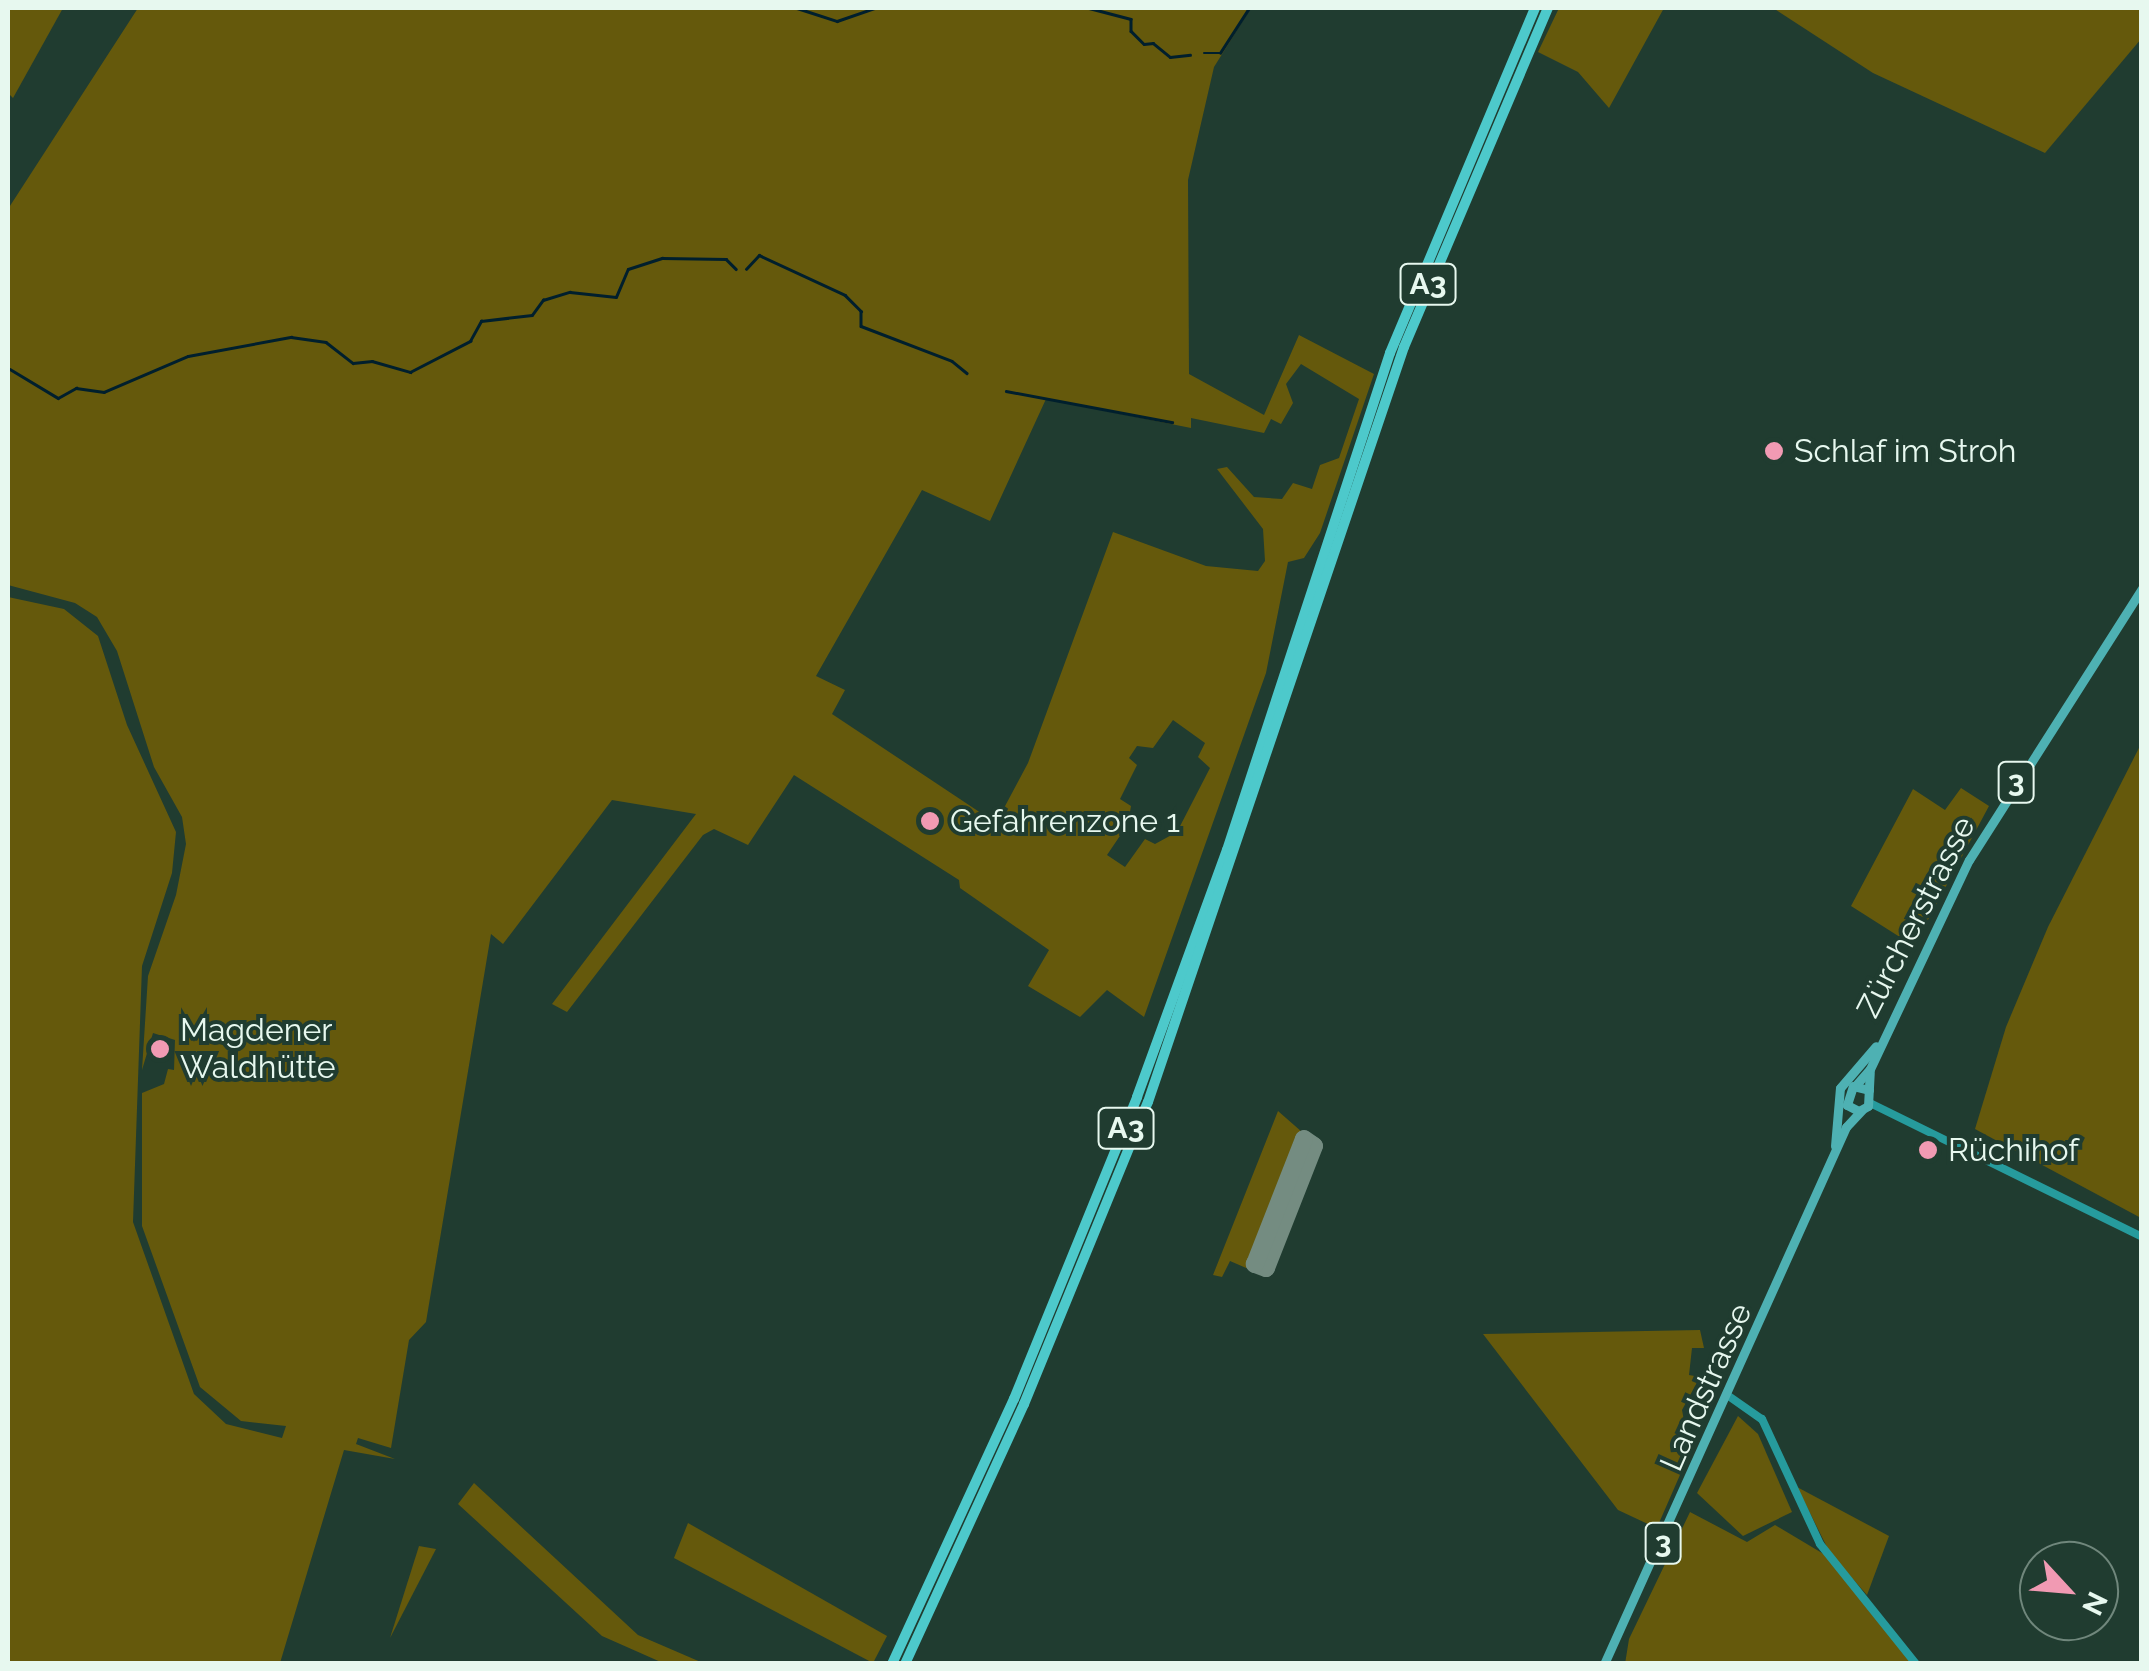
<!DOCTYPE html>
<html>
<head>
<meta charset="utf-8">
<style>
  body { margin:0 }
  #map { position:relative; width:2149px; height:1671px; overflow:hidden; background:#203c30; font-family:Raleway,sans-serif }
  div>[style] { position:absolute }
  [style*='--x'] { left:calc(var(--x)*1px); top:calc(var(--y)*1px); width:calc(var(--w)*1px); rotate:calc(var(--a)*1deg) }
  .green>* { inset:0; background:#65590c }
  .stream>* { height:2.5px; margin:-1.25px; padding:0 1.25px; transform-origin:1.25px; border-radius:1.25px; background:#001f2d }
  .taxiway>* { height:18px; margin:-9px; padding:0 9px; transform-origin:9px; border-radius:9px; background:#748c81 }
  .secondary>* { height:8px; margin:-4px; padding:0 4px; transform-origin:4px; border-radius:4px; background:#269b9d }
  .primary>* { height:9px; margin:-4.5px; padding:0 4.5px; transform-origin:4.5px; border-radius:4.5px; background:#4eb1b3 }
  .highway>* { height:10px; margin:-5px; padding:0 5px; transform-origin:5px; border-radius:5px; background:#4dc9cb }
  .dots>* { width:28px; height:28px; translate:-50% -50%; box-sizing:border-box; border:5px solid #203c30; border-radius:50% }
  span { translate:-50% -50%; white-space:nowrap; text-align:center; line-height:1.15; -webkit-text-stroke:8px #203c30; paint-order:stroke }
  .shield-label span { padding:2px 8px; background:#203c30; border:2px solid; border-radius:8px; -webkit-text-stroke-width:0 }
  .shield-label { font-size:30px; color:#e7f8ef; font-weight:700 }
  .poi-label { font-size:32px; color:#e7f8ef }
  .left { translate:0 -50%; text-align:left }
  .street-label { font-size:32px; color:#e7f8ef }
  .frame { position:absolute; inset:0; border:10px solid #e7f8ef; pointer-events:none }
  .north { position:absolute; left:2019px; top:1541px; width:100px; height:100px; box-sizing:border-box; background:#203c30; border:2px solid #70877c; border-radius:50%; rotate:116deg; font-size:28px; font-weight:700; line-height:40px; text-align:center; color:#e7f8ef }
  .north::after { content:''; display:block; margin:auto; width:35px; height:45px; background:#f19ab3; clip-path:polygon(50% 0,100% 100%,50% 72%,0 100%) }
</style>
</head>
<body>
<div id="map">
  <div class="green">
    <i style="clip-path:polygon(8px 8px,63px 8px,13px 98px,8px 93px)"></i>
    <i style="clip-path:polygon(evenodd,138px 8px,1251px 8px,1214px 67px,1188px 180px,1189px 374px,1264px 415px,1299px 335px,1374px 374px,1320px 533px,1304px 558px,1288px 562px,1266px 673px,1144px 1017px,1107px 990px,1080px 1017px,1028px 986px,1049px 950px,960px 888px,959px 880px,794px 775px,748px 845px,714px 829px,703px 835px,567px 1012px,552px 1004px,696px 814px,612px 800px,503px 944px,491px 934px,426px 1322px,409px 1340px,391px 1448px,358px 1438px,356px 1444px,395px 1459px,344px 1450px,280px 1663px,8px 1663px,8px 597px,64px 609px,98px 636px,127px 725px,176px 832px,172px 873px,142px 966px,133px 1222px,194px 1394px,226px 1424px,282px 1438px,286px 1426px,241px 1421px,200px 1387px,142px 1226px,142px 1093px,164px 1084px,168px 1069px,174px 1070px,175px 1040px,153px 1033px,142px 1070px,148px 976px,176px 895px,186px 844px,182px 817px,154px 767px,117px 651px,97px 617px,75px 603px,8px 585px,8px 209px,138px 8px,1301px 364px,1359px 399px,1339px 458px,1320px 465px,1312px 489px,1293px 483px,1282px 499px,1254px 497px,1227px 467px,1217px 469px,1263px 529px,1265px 561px,1258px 571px,1206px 566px,1113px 532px,1028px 763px,996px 823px,832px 714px,845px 690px,816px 676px,922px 490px,990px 521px,1046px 399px,1191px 428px,1191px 418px,1264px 433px,1271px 419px,1281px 424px,1293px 403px,1286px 384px,1301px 364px,138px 8px,1173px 720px,1205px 743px,1198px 757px,1210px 768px,1177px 832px,1155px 844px,1145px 839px,1125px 867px,1107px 855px,1128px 824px,1131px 806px,1120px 799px,1137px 765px,1129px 758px,1137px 746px,1153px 748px,1173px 720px)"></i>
    <i style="clip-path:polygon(1559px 8px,1664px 8px,1609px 108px,1578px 72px,1538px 52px)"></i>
    <i style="clip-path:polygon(1773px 8px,2141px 8px,2141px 39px,2045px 153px,1873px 73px)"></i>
    <i style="clip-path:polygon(2141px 744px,2142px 1218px,2141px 1218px,1975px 1129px,2006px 1027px,2048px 927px)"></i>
    <i style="clip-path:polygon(1961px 788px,1989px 806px,1914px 946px,1851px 906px,1913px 789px,1945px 810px)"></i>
    <i style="clip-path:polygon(1278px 1111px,1318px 1146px,1267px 1277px,1230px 1261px,1222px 1277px,1213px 1275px)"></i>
    <i style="clip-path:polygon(1700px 1330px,1704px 1348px,1692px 1348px,1689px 1375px,1700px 1377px,1682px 1410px,1690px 1452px,1659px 1523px,1650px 1525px,1618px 1510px,1483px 1334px)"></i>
    <i style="clip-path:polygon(1738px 1416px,1758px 1434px,1792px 1512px,1743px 1536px,1697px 1493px)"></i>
    <i style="clip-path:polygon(474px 1483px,638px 1635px,703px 1663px,663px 1663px,602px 1636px,458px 1504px)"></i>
    <i style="clip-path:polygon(1797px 1487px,1889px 1536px,1867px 1595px,1830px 1553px)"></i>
    <i style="clip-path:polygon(1690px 1512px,1747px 1542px,1775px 1525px,1827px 1556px,1916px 1664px,1625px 1664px,1629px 1639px)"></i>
    <i style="clip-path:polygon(688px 1523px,887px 1636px,873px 1663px,674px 1558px)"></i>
    <i style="clip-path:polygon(419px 1546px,436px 1549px,390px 1638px)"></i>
  </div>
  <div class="stream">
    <i style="--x:797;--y:8;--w:42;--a:18"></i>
    <i style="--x:837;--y:21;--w:39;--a:-19"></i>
    <i style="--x:1089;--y:8;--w:43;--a:14.7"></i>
    <i style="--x:1131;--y:19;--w:12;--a:90"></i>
    <i style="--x:1131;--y:31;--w:18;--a:45"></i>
    <i style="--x:1144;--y:44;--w:9;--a:-6"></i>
    <i style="--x:1153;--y:43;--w:22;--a:39"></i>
    <i style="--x:1170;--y:57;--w:20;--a:-6"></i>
    <i style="--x:1204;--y:53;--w:16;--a:0"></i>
    <i style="--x:1220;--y:53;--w:54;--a:-57.2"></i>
    <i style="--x:746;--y:269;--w:19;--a:-47"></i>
    <i style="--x:759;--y:255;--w:95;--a:24.9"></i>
    <i style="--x:845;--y:295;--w:23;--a:45"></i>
    <i style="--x:861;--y:311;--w:15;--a:90"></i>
    <i style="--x:861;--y:326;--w:97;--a:21"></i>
    <i style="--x:952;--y:361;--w:19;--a:39"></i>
    <i style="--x:10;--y:369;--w:56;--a:31.1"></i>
    <i style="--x:58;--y:398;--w:21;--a:-29"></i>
    <i style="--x:76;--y:388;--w:28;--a:8"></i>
    <i style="--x:104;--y:392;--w:91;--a:-23.2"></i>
    <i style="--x:188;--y:356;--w:105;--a:-10.5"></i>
    <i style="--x:291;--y:337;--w:35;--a:8"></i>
    <i style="--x:326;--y:342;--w:34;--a:38"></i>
    <i style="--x:353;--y:363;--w:19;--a:-6"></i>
    <i style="--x:372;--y:361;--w:40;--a:16"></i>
    <i style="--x:410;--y:372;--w:68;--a:-27.3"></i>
    <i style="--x:470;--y:341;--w:23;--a:-61"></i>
    <i style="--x:481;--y:321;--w:51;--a:-6.7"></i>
    <i style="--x:532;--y:315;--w:19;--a:-54"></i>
    <i style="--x:543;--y:300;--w:28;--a:-17"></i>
    <i style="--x:570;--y:292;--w:46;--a:6.2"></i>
    <i style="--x:616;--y:297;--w:30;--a:-67"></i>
    <i style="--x:628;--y:269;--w:36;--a:-18"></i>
    <i style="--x:662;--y:258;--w:64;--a:0.9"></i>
    <i style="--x:726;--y:259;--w:14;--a:45"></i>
    <i style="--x:1006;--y:391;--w:169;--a:10.6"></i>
  </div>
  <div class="taxiway">
    <i style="--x:1304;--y:1139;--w:12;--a:35"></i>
    <i style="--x:1314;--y:1146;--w:131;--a:111.5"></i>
    <i style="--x:1266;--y:1268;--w:12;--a:-160"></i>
    <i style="--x:1255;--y:1264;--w:134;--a:-68.6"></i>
  </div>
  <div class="secondary">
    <i style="--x:1870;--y:1103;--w:303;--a:26.2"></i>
    <i style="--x:1730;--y:1397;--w:39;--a:35"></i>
    <i style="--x:1762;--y:1419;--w:138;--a:65.1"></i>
    <i style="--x:1820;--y:1544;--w:154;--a:51.3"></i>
  </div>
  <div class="primary">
    <i style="--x:1856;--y:1085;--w:21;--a:-49"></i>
    <i style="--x:1870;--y:1069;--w:231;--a:-64.7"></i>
    <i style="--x:1969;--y:860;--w:322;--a:-57.5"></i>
    <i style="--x:1869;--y:1090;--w:16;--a:-166"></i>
    <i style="--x:1853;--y:1086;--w:20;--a:108"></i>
    <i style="--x:1847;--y:1105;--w:13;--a:27"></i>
    <i style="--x:1859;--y:1111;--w:10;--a:-29"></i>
    <i style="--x:1868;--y:1106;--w:34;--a:-87"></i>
    <i style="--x:1835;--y:1146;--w:58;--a:-85.1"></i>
    <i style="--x:1840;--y:1088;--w:55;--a:-49.4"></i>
    <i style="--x:1604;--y:1664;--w:589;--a:-65.74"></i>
    <i style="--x:1846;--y:1127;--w:23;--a:-47"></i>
  </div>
  <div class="highway">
    <i style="--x:892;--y:1664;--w:292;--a:-65.3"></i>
    <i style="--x:1014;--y:1399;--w:326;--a:-67.8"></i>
    <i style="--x:1137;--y:1097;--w:263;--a:-70"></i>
    <i style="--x:1227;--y:850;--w:523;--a:-71.84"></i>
    <i style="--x:1390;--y:353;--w:374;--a:-67.2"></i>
    <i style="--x:905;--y:1664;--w:286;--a:-65.4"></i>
    <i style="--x:1024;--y:1404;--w:326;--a:-67.7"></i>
    <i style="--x:1148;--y:1102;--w:797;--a:-71.27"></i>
    <i style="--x:1404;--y:347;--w:368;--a:-67"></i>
  </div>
  <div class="dots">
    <i style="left:1774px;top:451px;background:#f19ab3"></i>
    <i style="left:930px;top:821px;background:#f19ab3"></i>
    <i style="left:160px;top:1049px;background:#f19ab3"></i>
    <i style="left:1928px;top:1150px;background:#f19ab3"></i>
  </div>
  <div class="shield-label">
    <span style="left:1428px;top:284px">A3</span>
    <span style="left:2016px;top:782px">3</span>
    <span style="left:1126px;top:1128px">A3</span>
    <span style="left:1663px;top:1543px">3</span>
  </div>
  <div class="poi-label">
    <span class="left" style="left:1794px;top:451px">Schlaf im Stroh</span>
    <span class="left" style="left:950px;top:821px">Gefahrenzone 1</span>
    <span class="left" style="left:180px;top:1049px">Magdener<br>Waldhütte</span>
    <span class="left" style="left:1948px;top:1150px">Rüchihof</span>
  </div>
  <div class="street-label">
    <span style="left:1916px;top:917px;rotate:-63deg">Zürcherstrasse</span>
    <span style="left:1706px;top:1387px;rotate:-66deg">Landstrasse</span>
  </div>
  <div class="frame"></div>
  <div class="north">N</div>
</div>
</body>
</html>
